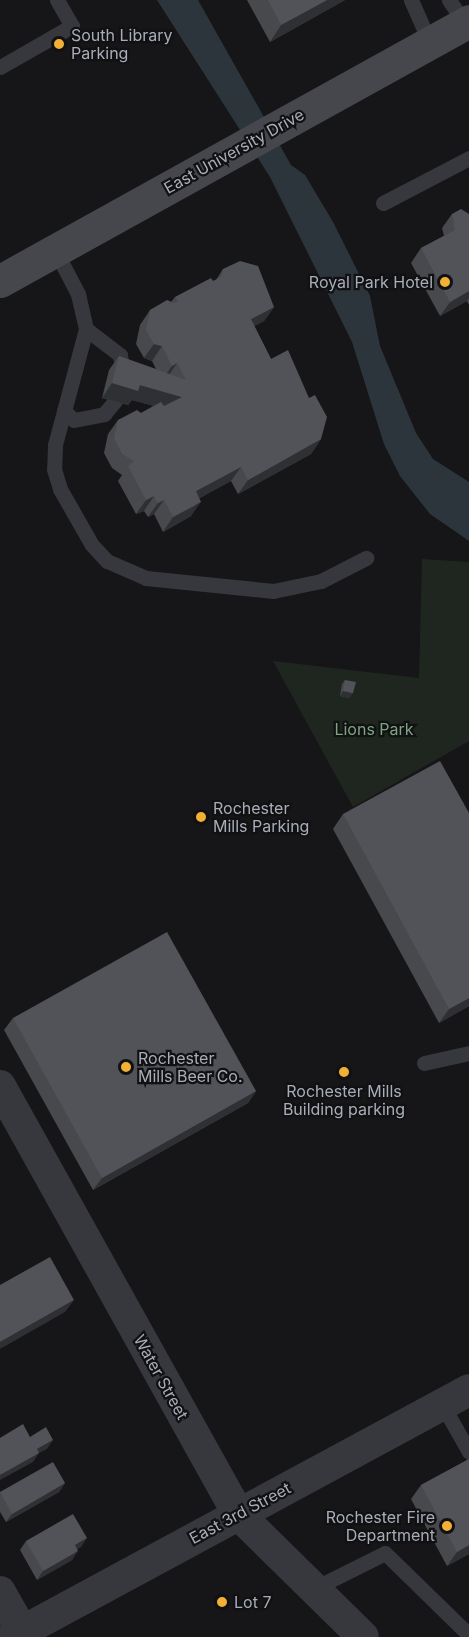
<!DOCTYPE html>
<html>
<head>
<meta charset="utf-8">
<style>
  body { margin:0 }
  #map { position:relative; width:469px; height:1637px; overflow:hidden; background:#161618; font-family:Inter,sans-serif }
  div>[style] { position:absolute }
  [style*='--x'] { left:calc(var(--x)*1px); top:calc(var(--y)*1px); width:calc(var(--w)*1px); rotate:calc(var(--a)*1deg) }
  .green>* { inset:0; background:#1e261f }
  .water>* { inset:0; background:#2c353c }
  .lane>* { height:15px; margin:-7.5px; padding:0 7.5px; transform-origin:7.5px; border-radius:7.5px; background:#37383d }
  .street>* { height:32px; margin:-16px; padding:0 16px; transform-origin:16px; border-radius:16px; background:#37383d }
  .secondary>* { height:33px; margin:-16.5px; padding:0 16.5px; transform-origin:16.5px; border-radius:16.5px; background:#45474d }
  .wall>* { inset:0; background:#47494d }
  .shaded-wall>* { inset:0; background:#2f3033 }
  .building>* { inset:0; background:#525359 }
  .dots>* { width:16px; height:16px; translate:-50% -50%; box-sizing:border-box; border:3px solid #111113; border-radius:50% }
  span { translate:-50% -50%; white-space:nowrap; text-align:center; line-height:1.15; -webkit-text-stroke:4.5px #111113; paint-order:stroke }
  .poi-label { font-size:16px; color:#a8adb8 }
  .left { translate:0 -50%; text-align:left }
  .right { translate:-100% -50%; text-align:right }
  .street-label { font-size:16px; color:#a8adb8 }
  .park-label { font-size:16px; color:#7fa381 }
</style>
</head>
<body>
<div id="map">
  <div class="green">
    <i style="clip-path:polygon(422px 559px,469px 562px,469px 741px,353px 807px,273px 661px,419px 678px)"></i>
  </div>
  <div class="water">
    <i style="clip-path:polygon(157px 0,198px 0,291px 165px,305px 175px,333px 222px,370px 296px,380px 346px,416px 433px,433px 459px,469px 482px,469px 541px,430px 514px,400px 476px,384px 444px,352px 342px,270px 177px)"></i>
  </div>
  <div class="lane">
    <i style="--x:411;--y:0;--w:47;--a:66.2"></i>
    <i style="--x:449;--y:0;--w:29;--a:56"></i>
    <i style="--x:0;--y:67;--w:83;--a:-29.7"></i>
    <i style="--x:72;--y:26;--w:30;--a:-120"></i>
    <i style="--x:383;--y:203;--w:97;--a:-27.6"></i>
    <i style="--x:55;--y:250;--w:50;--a:62.4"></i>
    <i style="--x:78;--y:294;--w:36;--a:77"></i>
    <i style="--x:86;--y:329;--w:120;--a:105"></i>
    <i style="--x:55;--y:445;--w:24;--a:92"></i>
    <i style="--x:54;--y:469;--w:21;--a:73"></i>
    <i style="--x:60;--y:489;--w:64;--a:60.3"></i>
    <i style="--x:92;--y:545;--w:22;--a:47"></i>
    <i style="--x:107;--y:561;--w:43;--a:23.6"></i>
    <i style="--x:146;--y:578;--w:128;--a:5.8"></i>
    <i style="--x:273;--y:591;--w:49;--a:-11.8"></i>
    <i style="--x:321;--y:581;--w:51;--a:-27.1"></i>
    <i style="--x:86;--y:329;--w:43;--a:37.4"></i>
    <i style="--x:120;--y:355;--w:19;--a:81"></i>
    <i style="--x:64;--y:411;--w:13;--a:42"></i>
    <i style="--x:74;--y:420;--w:31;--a:-11"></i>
    <i style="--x:104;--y:414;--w:17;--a:-50"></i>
    <i style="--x:424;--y:1063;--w:46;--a:-12.5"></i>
    <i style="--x:442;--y:1404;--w:55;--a:60.6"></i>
    <i style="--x:313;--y:1589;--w:80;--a:-26.6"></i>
    <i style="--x:385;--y:1553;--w:117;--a:44.3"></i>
  </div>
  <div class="street">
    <i style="--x:0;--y:1086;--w:490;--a:60.9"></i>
    <i style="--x:238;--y:1514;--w:175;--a:44.5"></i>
    <i style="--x:0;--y:1592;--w:45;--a:60.6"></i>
    <i style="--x:12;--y:1637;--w:519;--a:-28.39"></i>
  </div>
  <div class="secondary">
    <i style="--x:0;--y:281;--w:536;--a:-29"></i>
  </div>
  <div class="wall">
    <i style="clip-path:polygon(247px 0,345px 0,270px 42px)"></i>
    <i style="clip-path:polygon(452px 214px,469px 214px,469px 305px,467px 301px,440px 316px,411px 263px,421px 248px,444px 236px,442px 228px)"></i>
    <i style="clip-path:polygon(223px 269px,274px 307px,264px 321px,254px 326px,271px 359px,321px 439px,311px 454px,238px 494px,231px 481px,199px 498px,191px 516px,163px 532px,154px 514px,148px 517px,144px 511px,136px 514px,118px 481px,122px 475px,112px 468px,104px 453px,108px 434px,118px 420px,141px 413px,154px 406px,132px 400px,128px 405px,102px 398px,109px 370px,119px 356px,156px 369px,152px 361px,144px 358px,136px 344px,140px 325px,150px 310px,171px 302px,175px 297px,216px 280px)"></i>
    <i style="clip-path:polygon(345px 680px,353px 693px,349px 698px,340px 696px,342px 684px)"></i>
    <i style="clip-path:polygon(469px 813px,469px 1006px,439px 1023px,333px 829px,343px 814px)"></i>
    <i style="clip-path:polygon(13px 1018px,256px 1091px,248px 1103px,93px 1190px,4px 1030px)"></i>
    <i style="clip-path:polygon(469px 1459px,469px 1554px,447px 1566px,411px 1499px,421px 1485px)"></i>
    <i style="clip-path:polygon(65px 1483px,59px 1492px,6px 1522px,0 1512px,0 1492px)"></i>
    <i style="clip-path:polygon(26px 1541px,81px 1547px,77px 1549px,72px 1560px,37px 1580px,20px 1550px)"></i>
  </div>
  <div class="shaded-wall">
    <i style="clip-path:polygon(327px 0,345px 0,270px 42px,281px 25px)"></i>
    <i style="clip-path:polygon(469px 291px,469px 298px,467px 301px,440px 316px,450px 302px)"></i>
    <i style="clip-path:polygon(274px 307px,264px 321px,241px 333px,251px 319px)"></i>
    <i style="clip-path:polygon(154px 344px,162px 346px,152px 361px,144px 358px)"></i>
    <i style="clip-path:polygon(177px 363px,167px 378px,162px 380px,172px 366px)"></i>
    <i style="clip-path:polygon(112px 383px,140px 385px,182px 397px,172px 411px,132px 400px,128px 405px,102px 398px)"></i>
    <i style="clip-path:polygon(321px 439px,311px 454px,238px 494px,248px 480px)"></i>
    <i style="clip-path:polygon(241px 467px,231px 481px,186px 506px,196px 491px)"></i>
    <i style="clip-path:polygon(154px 496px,144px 511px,136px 514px,146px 500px)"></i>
    <i style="clip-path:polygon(164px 500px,154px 514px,148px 517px,158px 503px)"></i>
    <i style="clip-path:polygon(201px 502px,191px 516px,163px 532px,173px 517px)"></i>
    <i style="clip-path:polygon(343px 691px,353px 693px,349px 698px,340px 696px)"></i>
    <i style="clip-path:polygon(469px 998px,469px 1006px,439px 1023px,449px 1009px)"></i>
    <i style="clip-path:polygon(256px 1091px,248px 1103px,93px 1190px,102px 1178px)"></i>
    <i style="clip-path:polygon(74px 1300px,65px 1312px,0 1349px,0 1342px)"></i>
    <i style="clip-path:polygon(53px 1440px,47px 1449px,39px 1453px,33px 1462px,0 1480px,0 1475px,37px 1449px)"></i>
    <i style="clip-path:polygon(65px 1483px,59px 1492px,6px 1522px,12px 1514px)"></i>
    <i style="clip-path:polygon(87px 1538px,81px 1547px,69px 1554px,75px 1545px)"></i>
    <i style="clip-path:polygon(469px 1545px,469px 1554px,447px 1566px,457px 1552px)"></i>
    <i style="clip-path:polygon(78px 1551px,72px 1560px,37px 1580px,43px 1571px)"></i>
  </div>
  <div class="building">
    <i style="clip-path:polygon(268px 0,327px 0,281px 25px)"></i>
    <i style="clip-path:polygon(461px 209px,469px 214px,469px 291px,450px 302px,421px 248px,455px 230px,452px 214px)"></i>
    <i style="clip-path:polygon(240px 261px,258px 266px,274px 307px,251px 319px,271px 359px,288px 350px,309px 398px,315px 395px,327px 417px,321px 439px,248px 480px,241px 467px,196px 491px,201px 502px,173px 517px,164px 500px,158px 503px,154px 496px,146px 500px,128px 466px,134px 461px,122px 454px,114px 438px,118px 420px,137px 410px,141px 413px,161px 402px,164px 406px,182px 397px,140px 385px,138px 391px,112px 383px,119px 356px,186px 380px,177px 363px,172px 366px,162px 346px,154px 344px,146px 330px,150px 310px,167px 300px,174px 303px,178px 301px,175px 297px,211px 278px,213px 281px,221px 277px,223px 269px)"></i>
    <i style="clip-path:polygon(345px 680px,356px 682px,353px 693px,343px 691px)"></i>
    <i style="clip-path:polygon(440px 761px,469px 813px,469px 998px,449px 1009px,343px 814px)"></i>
    <i style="clip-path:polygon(167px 932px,256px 1091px,102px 1178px,13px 1018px)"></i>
    <i style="clip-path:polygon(50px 1257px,74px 1300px,0 1342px,0 1285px)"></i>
    <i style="clip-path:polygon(23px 1424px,30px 1437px,46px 1427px,53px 1440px,37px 1449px,39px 1453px,0 1475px,0 1438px)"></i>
    <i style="clip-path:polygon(469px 1459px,469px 1545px,457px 1552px,421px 1485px)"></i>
    <i style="clip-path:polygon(53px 1462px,65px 1483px,12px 1514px,0 1492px)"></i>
    <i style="clip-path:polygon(73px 1514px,87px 1538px,75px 1545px,78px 1551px,43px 1571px,26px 1541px)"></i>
  </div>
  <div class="dots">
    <i style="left:59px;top:44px;background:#f2b134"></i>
    <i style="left:445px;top:282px;background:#f2b134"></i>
    <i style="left:201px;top:817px;background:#f2b134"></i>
    <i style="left:126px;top:1067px;background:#f2b134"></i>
    <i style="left:344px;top:1072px;background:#f2b134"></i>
    <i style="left:447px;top:1526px;background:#f2b134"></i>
    <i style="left:222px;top:1602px;background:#f2b134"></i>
  </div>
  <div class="poi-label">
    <span class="left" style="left:71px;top:44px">South Library<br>Parking</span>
    <span class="right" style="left:433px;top:282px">Royal Park Hotel</span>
    <span class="left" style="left:213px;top:817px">Rochester<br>Mills Parking</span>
    <span class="left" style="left:138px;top:1067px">Rochester<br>Mills Beer Co.</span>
    <span style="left:344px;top:1100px">Rochester Mills<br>Building parking</span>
    <span class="right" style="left:435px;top:1526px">Rochester Fire<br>Department</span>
    <span class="left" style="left:234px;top:1602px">Lot 7</span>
  </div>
  <div class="street-label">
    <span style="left:234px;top:151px;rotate:-29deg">East University Drive</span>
    <span style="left:161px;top:1377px;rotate:61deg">Water Street</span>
    <span style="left:240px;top:1513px;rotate:-28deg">East 3rd Street</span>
  </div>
  <div class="park-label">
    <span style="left:374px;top:729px">Lions Park</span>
  </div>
</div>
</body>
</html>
